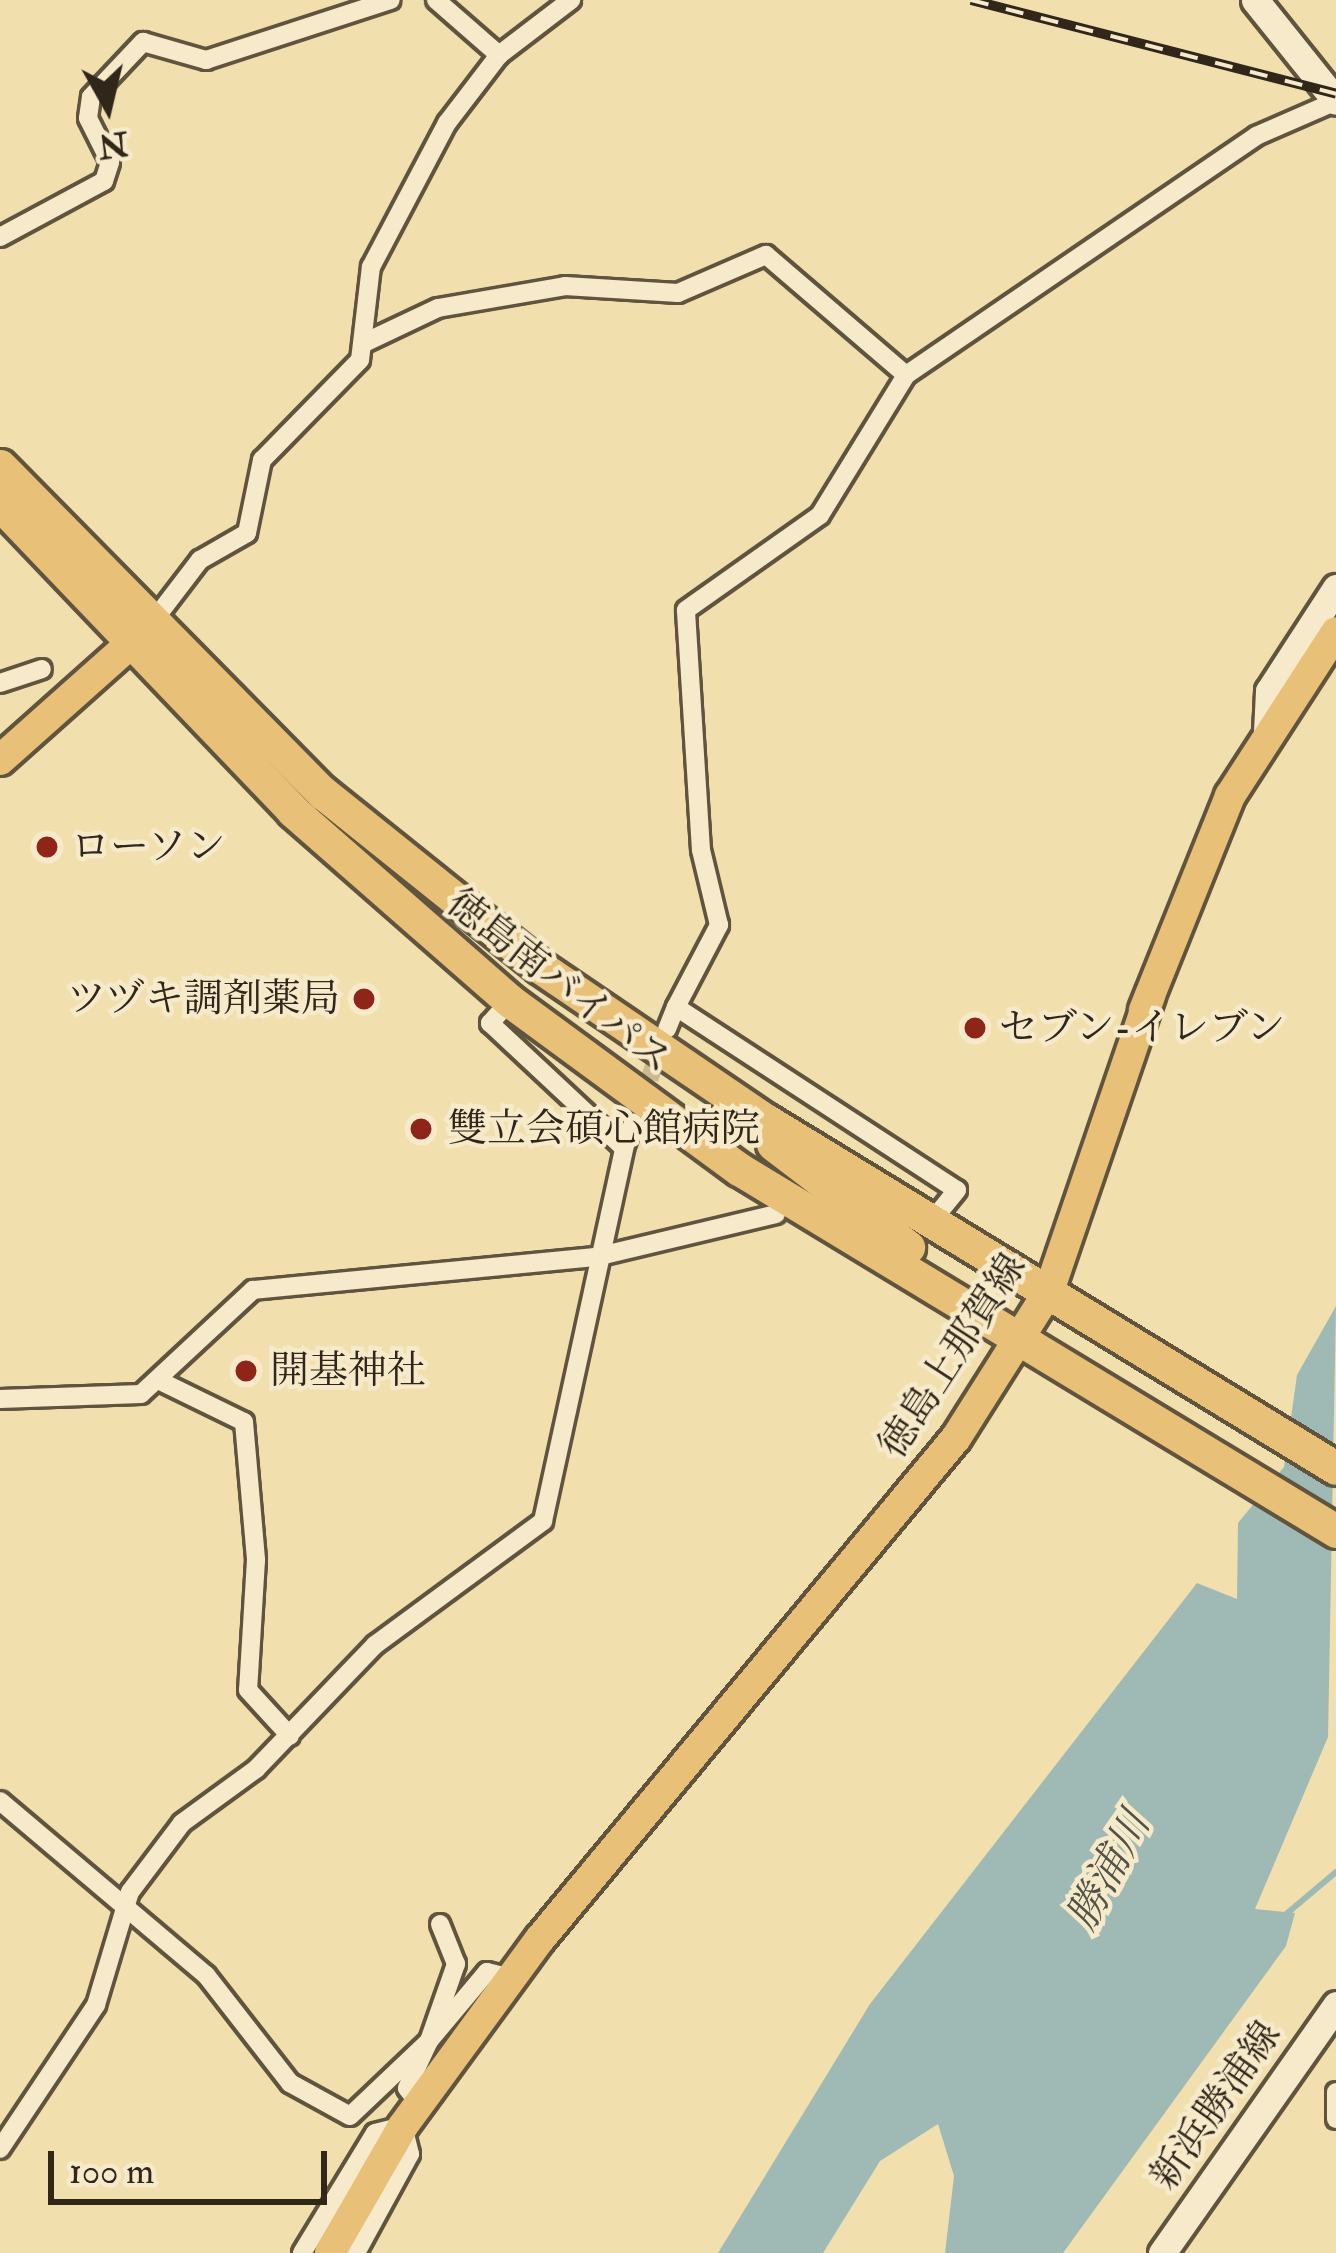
<!DOCTYPE html>
<html>
<head>
<meta charset="utf-8">
<style>
  body { margin:0 }
  #map { position:relative; width:1336px; height:2253px; overflow:hidden; background:#f1dfae; font-family:"IM FELL Double Pica","Noto Serif JP",serif }
  div>[style] { position:absolute }
  [style*='--x'] { left:calc(var(--x)*1px); top:calc(var(--y)*1px); width:calc(var(--w)*1px); rotate:calc(var(--a)*1deg) }
  .water>* { inset:0; background:#9fbab5 }
  .stream>* { height:6px; margin:-3px; padding:0 3px; transform-origin:3px; border-radius:3px; background:#9fbab5 }
  .minor-tunnel>* { height:18px; margin-top:-9px; transform-origin:0; background:repeating-linear-gradient(90deg,#caba90 0 18px,transparent 0 27px) }
  .roads { filter:drop-shadow(3px 0 #60543f) drop-shadow(-3px 0 #60543f) drop-shadow(0 3px #60543f) drop-shadow(0 -3px #60543f) }
  .minor>* { height:18px; margin:-9px; padding:0 9px; transform-origin:9px; border-radius:9px; background:#f6eaca }
  .secondary>* { height:27px; margin:-13.5px; padding:0 13.5px; transform-origin:13.5px; border-radius:13.5px; background:#f6eaca }
  .primary>* { height:30px; margin:-15px; padding:0 15px; transform-origin:15px; border-radius:15px; background:#e8c077 }
  .trunk>* { height:33px; margin:-16.5px; padding:0 16.5px; transform-origin:16.5px; border-radius:16.5px; background:#e8c077 }
  .rail>* { height:10px; margin-top:-5px; transform-origin:0; background:repeating-linear-gradient(90deg,#f6eaca 0 18px,#30261a 0 36px); box-sizing:border-box; border-block:3px solid #30261a }
  .dots>* { width:33px; height:33px; translate:-50% -50%; box-sizing:border-box; border:6px solid #f6eaca; border-radius:50% }
  span { translate:-50% -50%; white-space:nowrap; text-align:center; line-height:1.15; -webkit-text-stroke:9px #f6eaca; paint-order:stroke }
  .poi-label { font-size:39px; color:#30261a }
  .left { translate:0 -50%; text-align:left }
  .right { translate:-100% -50%; text-align:right }
  .street-label { font-size:39px; color:#30261a }
  .water-label { font-size:42px; color:#515248; font-style:italic }
  .north { position:absolute; left:48px; top:48px; width:120px; height:120px; -webkit-text-stroke:9px #f6eaca; paint-order:stroke; rotate:172deg; font-size:33px; font-weight:700; line-height:48px; text-align:center; color:#30261a }
  .north::after { content:''; display:block; margin:auto; width:42px; height:54px; background:#30261a; clip-path:polygon(50% 0,100% 100%,50% 72%,0 100%) }
  .scale { position:absolute; left:48px; top:2151px; width:279px; height:54px; box-sizing:border-box; border:6px solid #30261a; border-top:0; padding-left:15px; font-size:36px; line-height:42px; white-space:nowrap; color:#30261a; -webkit-text-stroke:9px #f6eaca; paint-order:stroke }
</style>
</head>
<body>
<div id="map">
  <div class="water">
    <i style="clip-path:polygon(1336px 1306px,1328px 1737px,1255px 1909px,1295px 1913px,1286px 1946px,1063px 2253px,945px 2253px,954px 2176px,938px 2124px,880px 2161px,823px 2253px,718px 2253px,870px 2004px,1197px 1583px,1237px 1599px,1238px 1523px,1284px 1467px,1297px 1375px)"></i>
  </div>
  <div class="stream">
    <i style="--x:1285;--y:1915;--w:67;--a:-40.1"></i>
  </div>
  <div class="minor-tunnel">
    <i style="--x:640;--y:1104;--w:63;--a:-69.6"></i>
  </div>
  <div class="roads">
    <div class="minor">
      <i style="--x:436;--y:0;--w:84;--a:41.1"></i>
      <i style="--x:0;--y:237;--w:118;--a:-28.3"></i>
      <i style="--x:104;--y:181;--w:20;--a:-72"></i>
      <i style="--x:110;--y:162;--w:49;--a:-116.6"></i>
      <i style="--x:88;--y:118;--w:21;--a:-82"></i>
      <i style="--x:91;--y:97;--w:76;--a:-46.6"></i>
      <i style="--x:143;--y:42;--w:66;--a:15.9"></i>
      <i style="--x:206;--y:60;--w:194;--a:-18"></i>
      <i style="--x:364;--y:343;--w:82;--a:-25.3"></i>
      <i style="--x:438;--y:308;--w:129;--a:-9.8"></i>
      <i style="--x:565;--y:286;--w:113;--a:3.5"></i>
      <i style="--x:678;--y:293;--w:96;--a:-23.4"></i>
      <i style="--x:766;--y:255;--w:184;--a:40.6"></i>
      <i style="--x:151;--y:624;--w:81;--a:-52.6"></i>
      <i style="--x:200;--y:560;--w:54;--a:-29.9"></i>
      <i style="--x:247;--y:533;--w:75;--a:-78.4"></i>
      <i style="--x:262;--y:460;--w:140;--a:-45.6"></i>
      <i style="--x:360;--y:360;--w:94;--a:-83.3"></i>
      <i style="--x:371;--y:267;--w:163;--a:-62.2"></i>
      <i style="--x:447;--y:123;--w:86;--a:-52.6"></i>
      <i style="--x:499;--y:55;--w:91;--a:-37.4"></i>
      <i style="--x:0;--y:683;--w:44;--a:-18.4"></i>
      <i style="--x:510;--y:1001;--w:30;--a:132"></i>
      <i style="--x:490;--y:1023;--w:183;--a:43"></i>
      <i style="--x:624;--y:1148;--w:27;--a:-70"></i>
      <i style="--x:676;--y:1007;--w:93;--a:-62.3"></i>
      <i style="--x:719;--y:925;--w:77;--a:-103.5"></i>
      <i style="--x:701;--y:850;--w:240;--a:-93.6"></i>
      <i style="--x:686;--y:610;--w:164;--a:-35.3"></i>
      <i style="--x:820;--y:515;--w:164;--a:-58.4"></i>
      <i style="--x:906;--y:375;--w:424;--a:-34.3"></i>
      <i style="--x:1256;--y:136;--w:87;--a:-23.6"></i>
      <i style="--x:667;--y:1029;--w:24;--a:-68"></i>
      <i style="--x:676;--y:1007;--w:335;--a:33.1"></i>
      <i style="--x:957;--y:1190;--w:40;--a:129"></i>
      <i style="--x:160;--y:1381;--w:93;--a:26"></i>
      <i style="--x:244;--y:1422;--w:139;--a:85"></i>
      <i style="--x:256;--y:1560;--w:130;--a:93.5"></i>
      <i style="--x:248;--y:1690;--w:62;--a:47.6"></i>
      <i style="--x:0;--y:1399;--w:141;--a:-2"></i>
      <i style="--x:141;--y:1394;--w:153;--a:-42.9"></i>
      <i style="--x:253;--y:1290;--w:345;--a:-5.5"></i>
      <i style="--x:596;--y:1257;--w:185;--a:-13.4"></i>
      <i style="--x:0;--y:1801;--w:270;--a:40.2"></i>
      <i style="--x:206;--y:1975;--w:137;--a:52.1"></i>
      <i style="--x:290;--y:2083;--w:68;--a:28.8"></i>
      <i style="--x:350;--y:2116;--w:109;--a:-43.5"></i>
      <i style="--x:429;--y:2041;--w:82;--a:-70.7"></i>
      <i style="--x:456;--y:1964;--w:43;--a:-111.8"></i>
      <i style="--x:1336;--y:2092;--w:27;--a:90"></i>
      <i style="--x:419;--y:2103;--w:19;--a:-129"></i>
      <i style="--x:407;--y:2088;--w:52;--a:-64.9"></i>
      <i style="--x:429;--y:2041;--w:90;--a:-50"></i>
      <i style="--x:487;--y:1972;--w:25;--a:14"></i>
      <i style="--x:0;--y:2149;--w:173;--a:-56.3"></i>
      <i style="--x:96;--y:2005;--w:118;--a:-73.3"></i>
      <i style="--x:130;--y:1892;--w:86;--a:-53"></i>
      <i style="--x:182;--y:1823;--w:92;--a:-36.1"></i>
      <i style="--x:256;--y:1769;--w:172;--a:-46.2"></i>
      <i style="--x:375;--y:1645;--w:209;--a:-36.4"></i>
      <i style="--x:543;--y:1521;--w:382;--a:-77.7"></i>
      <i style="--x:302;--y:2253;--w:140;--a:-58.7"></i>
      <i style="--x:375;--y:2133;--w:29;--a:-14"></i>
      <i style="--x:403;--y:2126;--w:29;--a:76"></i>
      <i style="--x:410;--y:2154;--w:113;--a:118.6"></i>
    </div>
    <div class="secondary">
      <i style="--x:1255;--y:0;--w:129;--a:51.3"></i>
      <i style="--x:1267;--y:732;--w:41;--a:-87.2"></i>
      <i style="--x:1269;--y:691;--w:123;--a:-57"></i>
      <i style="--x:1162;--y:2253;--w:303;--a:-54.9"></i>
    </div>
    <div class="primary">
      <i style="--x:0;--y:760;--w:197;--a:-41.7"></i>
      <i style="--x:1144;--y:1010;--w:231;--a:-68.1"></i>
      <i style="--x:1230;--y:796;--w:195;--a:-57.1"></i>
      <i style="--x:330;--y:2253;--w:146;--a:-60.1"></i>
      <i style="--x:403;--y:2126;--w:232;--a:-53.8"></i>
      <i style="--x:540;--y:1939;--w:651;--a:-50.3"></i>
      <i style="--x:956;--y:1438;--w:174;--a:-57.7"></i>
      <i style="--x:1049;--y:1291;--w:312;--a:-71.1"></i>
    </div>
    <div class="trunk">
      <i style="--x:0;--y:466;--w:460;--a:45.4"></i>
      <i style="--x:323;--y:793;--w:278;--a:38.7"></i>
      <i style="--x:540;--y:967;--w:274;--a:34.2"></i>
      <i style="--x:767;--y:1121;--w:666;--a:31.38"></i>
      <i style="--x:0;--y:504;--w:424;--a:46.3"></i>
      <i style="--x:293;--y:811;--w:288;--a:41.2"></i>
      <i style="--x:510;--y:1001;--w:284;--a:36.3"></i>
      <i style="--x:739;--y:1169;--w:698;--a:31.23"></i>
      <i style="--x:773;--y:1144;--w:170;--a:37.3"></i>
    </div>
  </div>
  <div class="rail">
    <i style="--x:971;--y:0;--w:377;--a:14.4"></i>
  </div>
  <div class="dots">
    <i style="left:47px;top:847px;background:#8f2418"></i>
    <i style="left:364px;top:999px;background:#8f2418"></i>
    <i style="left:975px;top:1028px;background:#8f2418"></i>
    <i style="left:421px;top:1129px;background:#8f2418"></i>
    <i style="left:246px;top:1371px;background:#8f2418"></i>
  </div>
  <div class="poi-label">
    <span class="left" style="left:71px;top:847px">ローソン</span>
    <span class="right" style="left:340px;top:999px">ツヅキ調剤薬局</span>
    <span class="left" style="left:999px;top:1028px">セブン-イレブン</span>
    <span class="left" style="left:448px;top:1129px">雙立会碩心館病院</span>
    <span class="left" style="left:270px;top:1371px">開基神社</span>
  </div>
  <div class="street-label">
    <span style="left:559px;top:982px;rotate:38deg">徳島南バイパス</span>
    <span style="left:953px;top:1356px;rotate:-57deg">徳島上那賀線</span>
    <span style="left:1216px;top:2106px;rotate:-55deg">新浜勝浦線</span>
  </div>
  <div class="water-label">
    <span style="left:1109px;top:1871px;rotate:-62deg">勝浦川</span>
  </div>
  <div class="north">N</div>
  <div class="scale">100 m</div>
</div>
</body>
</html>
